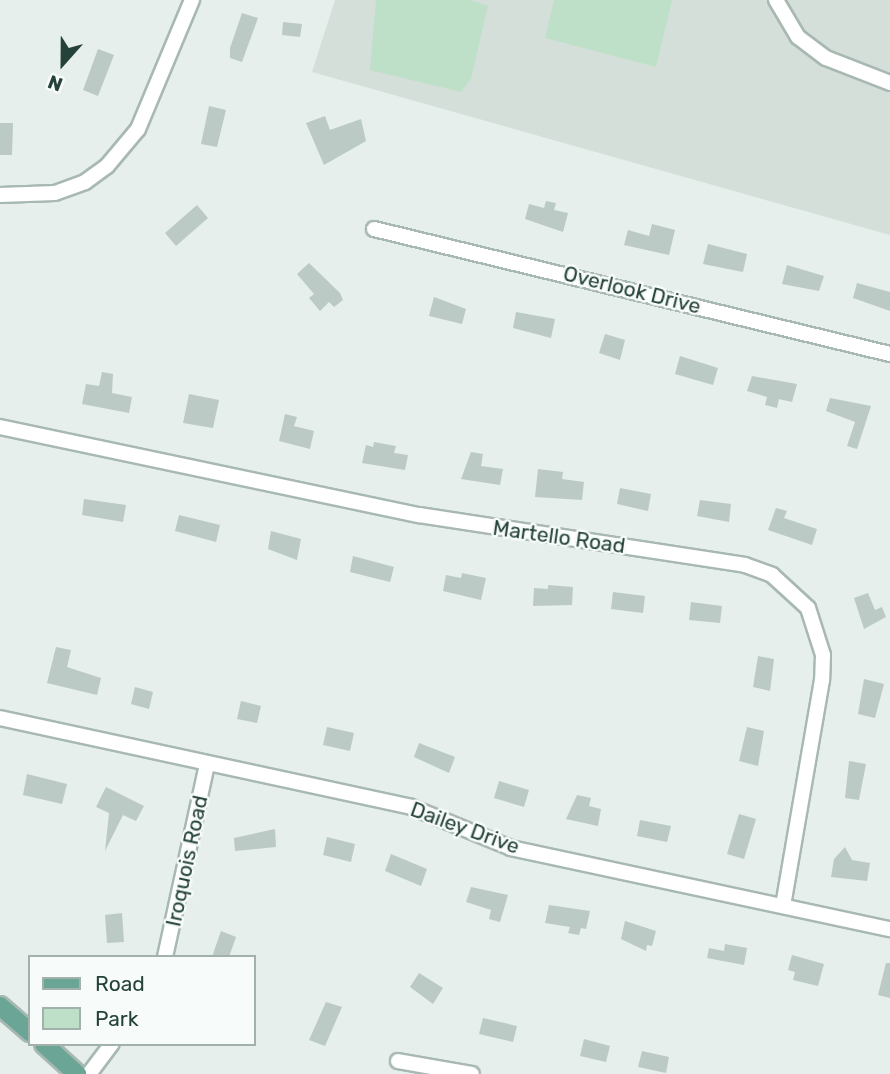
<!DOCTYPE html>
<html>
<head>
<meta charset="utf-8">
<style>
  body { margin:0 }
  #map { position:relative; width:890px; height:1074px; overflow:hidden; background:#e6efeb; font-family:Rubik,sans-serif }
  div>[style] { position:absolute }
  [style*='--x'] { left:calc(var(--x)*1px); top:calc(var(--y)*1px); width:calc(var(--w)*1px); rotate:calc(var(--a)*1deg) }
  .built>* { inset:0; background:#d4dfda }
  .green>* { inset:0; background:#bfe0c8 }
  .building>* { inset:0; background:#bbcac4 }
  .roads { filter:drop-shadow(2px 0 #a8b8b2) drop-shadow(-2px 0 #a8b8b2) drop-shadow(0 2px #a8b8b2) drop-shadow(0 -2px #a8b8b2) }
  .minor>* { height:14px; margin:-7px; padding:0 7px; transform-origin:7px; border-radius:7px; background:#fff }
  .major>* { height:18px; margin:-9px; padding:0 9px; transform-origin:9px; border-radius:9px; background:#6aa596 }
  span { translate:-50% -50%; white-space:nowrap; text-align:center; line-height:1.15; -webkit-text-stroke:5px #f7fbf9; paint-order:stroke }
  .street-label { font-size:21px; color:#24423a }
  .legend { position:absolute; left:28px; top:955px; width:228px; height:91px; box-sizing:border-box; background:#f7fbf9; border:2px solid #a3b1ad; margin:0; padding:9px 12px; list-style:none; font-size:21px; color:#24423a }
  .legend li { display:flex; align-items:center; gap:14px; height:35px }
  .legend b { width:35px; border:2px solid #a3b1ad }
  .north { position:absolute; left:28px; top:28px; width:70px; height:70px; -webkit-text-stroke:5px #f7fbf9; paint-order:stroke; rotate:201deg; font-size:19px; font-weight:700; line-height:28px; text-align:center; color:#24423a }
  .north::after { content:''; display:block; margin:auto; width:24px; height:32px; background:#24423a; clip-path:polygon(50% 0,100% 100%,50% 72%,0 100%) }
</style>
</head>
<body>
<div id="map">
  <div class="built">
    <i style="clip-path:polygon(335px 0,890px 0,890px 235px,312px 72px)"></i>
  </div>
  <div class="green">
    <i style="clip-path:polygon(376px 0,471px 0,488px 6px,471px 79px,461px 92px,370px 70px)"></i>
    <i style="clip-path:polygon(554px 0,672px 0,656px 67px,545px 38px)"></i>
  </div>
  <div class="building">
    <i style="clip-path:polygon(242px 13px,258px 18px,242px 62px,230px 58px,230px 48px)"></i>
    <i style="clip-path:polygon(283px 22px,302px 24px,300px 37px,282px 35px)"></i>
    <i style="clip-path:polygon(98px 49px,114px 55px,98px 96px,83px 90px)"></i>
    <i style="clip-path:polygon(209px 106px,226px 110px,217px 147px,201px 144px)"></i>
    <i style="clip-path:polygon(325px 116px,330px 130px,361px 119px,366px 141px,324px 165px,306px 123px)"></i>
    <i style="clip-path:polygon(0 123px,13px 123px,12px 155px,0 155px)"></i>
    <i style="clip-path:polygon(546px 201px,556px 203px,554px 210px,568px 213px,563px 232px,525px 219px,529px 204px,544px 208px)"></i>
    <i style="clip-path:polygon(197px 205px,208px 218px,176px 246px,165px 233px)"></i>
    <i style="clip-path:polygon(652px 224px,675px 230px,669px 255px,624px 245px,628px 230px,649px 236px)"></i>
    <i style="clip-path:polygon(708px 244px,747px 254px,743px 272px,703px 264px)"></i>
    <i style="clip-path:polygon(309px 263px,340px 293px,343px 300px,334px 307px,329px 302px,320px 311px,309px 298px,314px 294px,297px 274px)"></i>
    <i style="clip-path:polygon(787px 265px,824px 276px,819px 291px,782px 284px)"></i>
    <i style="clip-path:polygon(857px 283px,890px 292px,890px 311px,853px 298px)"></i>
    <i style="clip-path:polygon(434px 297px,466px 309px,462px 324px,429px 316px)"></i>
    <i style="clip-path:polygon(516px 312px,555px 319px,551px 338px,513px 328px)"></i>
    <i style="clip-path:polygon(605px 334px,625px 340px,620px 360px,599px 353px)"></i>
    <i style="clip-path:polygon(680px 356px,718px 368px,713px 385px,675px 374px)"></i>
    <i style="clip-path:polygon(102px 372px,113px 374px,112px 393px,132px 397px,129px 413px,82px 404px,86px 384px,99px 386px)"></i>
    <i style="clip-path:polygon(752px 376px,797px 384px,792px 402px,779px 399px,777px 408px,765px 405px,767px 397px,747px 391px)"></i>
    <i style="clip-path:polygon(189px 394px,219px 400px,213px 428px,183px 423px)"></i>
    <i style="clip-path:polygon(830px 398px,871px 406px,857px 449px,847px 446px,855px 422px,826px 411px)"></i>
    <i style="clip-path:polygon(285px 414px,297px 417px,294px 426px,314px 431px,310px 449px,279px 441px)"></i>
    <i style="clip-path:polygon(374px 442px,396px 446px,394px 453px,408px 455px,405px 470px,362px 463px,366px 445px,373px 447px)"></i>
    <i style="clip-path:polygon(471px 452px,483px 454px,481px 466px,503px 469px,500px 485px,461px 479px)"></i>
    <i style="clip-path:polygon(538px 469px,563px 472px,562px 479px,584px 482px,582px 500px,535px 497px)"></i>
    <i style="clip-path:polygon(620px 488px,651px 494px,648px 511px,617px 504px)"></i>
    <i style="clip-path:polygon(84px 499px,126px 505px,123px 522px,82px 515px)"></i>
    <i style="clip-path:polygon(700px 500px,731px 504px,729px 522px,697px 516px)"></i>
    <i style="clip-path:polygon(776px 508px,787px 511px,784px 518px,817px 529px,812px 545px,768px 530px)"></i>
    <i style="clip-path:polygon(179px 515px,220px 525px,216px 542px,175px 531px)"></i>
    <i style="clip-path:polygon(271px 531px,301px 539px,297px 560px,268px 549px)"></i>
    <i style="clip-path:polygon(353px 556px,394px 567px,390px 582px,350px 572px)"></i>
    <i style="clip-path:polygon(462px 573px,486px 578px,481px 600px,443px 591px,446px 575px,461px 578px)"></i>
    <i style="clip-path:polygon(548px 585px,573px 587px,572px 605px,533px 606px,534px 588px,548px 589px)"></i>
    <i style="clip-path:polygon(613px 592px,645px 596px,643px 613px,611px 609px)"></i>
    <i style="clip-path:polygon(868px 593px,875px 610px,882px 607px,886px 617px,864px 629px,854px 598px)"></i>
    <i style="clip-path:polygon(691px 602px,722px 606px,720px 623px,689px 620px)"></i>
    <i style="clip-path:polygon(56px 647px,71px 650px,67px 667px,101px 678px,97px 695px,47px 683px)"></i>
    <i style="clip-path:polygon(758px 656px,774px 659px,770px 691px,753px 687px)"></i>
    <i style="clip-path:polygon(864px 679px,884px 684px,875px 718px,858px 714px)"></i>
    <i style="clip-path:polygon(135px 687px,153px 692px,149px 709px,131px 704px)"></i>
    <i style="clip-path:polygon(241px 701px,261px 706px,257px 723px,237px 719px)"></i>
    <i style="clip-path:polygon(327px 727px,354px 733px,350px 751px,323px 745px)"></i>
    <i style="clip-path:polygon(747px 727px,764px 731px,758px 766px,739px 761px)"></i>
    <i style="clip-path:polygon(419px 743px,455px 757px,449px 773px,414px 757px)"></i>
    <i style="clip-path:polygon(849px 761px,866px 764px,859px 800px,845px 798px)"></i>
    <i style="clip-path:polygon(27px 774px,67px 784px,62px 804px,23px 795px)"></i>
    <i style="clip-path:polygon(499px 781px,529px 790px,524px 807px,494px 798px)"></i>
    <i style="clip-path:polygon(106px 787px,144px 806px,136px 821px,123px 815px,105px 851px,109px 813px,96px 807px)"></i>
    <i style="clip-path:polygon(577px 795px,591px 798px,589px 806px,601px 809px,598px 826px,566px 819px)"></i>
    <i style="clip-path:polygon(739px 814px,756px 819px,744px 859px,727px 854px)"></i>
    <i style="clip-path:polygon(640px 820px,671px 826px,667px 842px,637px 836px)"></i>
    <i style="clip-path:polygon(275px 829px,276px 847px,235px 851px,234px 838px)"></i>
    <i style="clip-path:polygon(327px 837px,355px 844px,351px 862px,323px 855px)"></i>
    <i style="clip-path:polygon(845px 847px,852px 860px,870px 863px,867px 881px,831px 877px,834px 859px)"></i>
    <i style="clip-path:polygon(391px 854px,427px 869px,421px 886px,385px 871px)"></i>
    <i style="clip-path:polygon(471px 887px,508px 895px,500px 922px,489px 919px,491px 910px,466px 902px)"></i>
    <i style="clip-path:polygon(549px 905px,590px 911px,586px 929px,581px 928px,579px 935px,568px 933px,570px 927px,545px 923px)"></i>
    <i style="clip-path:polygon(122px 913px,124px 942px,107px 943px,105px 915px)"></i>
    <i style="clip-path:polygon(625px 921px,656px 931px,652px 946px,647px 945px,646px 951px,621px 939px)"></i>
    <i style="clip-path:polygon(221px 931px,236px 937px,229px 957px,212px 957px)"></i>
    <i style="clip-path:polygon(725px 944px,747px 948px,744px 965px,707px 958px,709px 948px,724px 951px)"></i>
    <i style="clip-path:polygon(792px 955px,824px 964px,818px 986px,793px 980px,795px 972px,788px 970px)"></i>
    <i style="clip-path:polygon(886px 963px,890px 963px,890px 998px,878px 995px)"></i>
    <i style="clip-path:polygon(419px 973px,443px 988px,433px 1004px,410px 987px)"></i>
    <i style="clip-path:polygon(326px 1002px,342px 1007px,325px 1046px,309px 1040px)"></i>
    <i style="clip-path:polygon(483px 1018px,517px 1026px,513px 1042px,479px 1034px)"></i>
    <i style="clip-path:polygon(584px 1039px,610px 1046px,606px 1062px,580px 1056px)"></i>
    <i style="clip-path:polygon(642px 1051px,669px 1057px,666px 1073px,638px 1067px)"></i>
  </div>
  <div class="roads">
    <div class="minor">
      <i style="--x:776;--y:0;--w:43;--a:59.3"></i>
      <i style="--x:798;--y:37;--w:35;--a:37"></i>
      <i style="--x:826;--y:58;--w:69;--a:21.3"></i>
      <i style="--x:0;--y:195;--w:55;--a:-2.1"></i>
      <i style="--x:55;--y:193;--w:32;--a:-20"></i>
      <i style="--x:85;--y:182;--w:27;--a:-36"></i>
      <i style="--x:107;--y:166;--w:48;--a:-50"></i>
      <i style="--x:138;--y:129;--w:140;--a:-67.3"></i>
      <i style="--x:374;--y:229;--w:531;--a:13.62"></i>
      <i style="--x:0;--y:427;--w:428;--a:11.9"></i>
      <i style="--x:419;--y:515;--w:330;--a:8.7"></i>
      <i style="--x:745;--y:565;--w:29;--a:20"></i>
      <i style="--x:772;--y:575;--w:49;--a:42.5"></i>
      <i style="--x:808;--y:608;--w:49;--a:72.3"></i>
      <i style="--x:823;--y:655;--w:25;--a:92"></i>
      <i style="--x:822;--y:680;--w:229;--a:99.8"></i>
      <i style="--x:0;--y:718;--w:421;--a:12.2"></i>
      <i style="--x:411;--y:807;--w:108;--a:22.3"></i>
      <i style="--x:511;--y:848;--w:388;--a:12.1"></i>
      <i style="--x:165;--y:957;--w:197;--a:-77.7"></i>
      <i style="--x:398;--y:1061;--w:75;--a:10"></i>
      <i style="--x:89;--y:1074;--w:38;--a:-53"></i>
    </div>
    <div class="major">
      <i style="--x:0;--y:1006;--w:40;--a:41"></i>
      <i style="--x:44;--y:1044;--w:45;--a:42.3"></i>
    </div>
  </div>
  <div class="street-label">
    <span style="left:632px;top:290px;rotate:14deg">Overlook Drive</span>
    <span style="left:559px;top:537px;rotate:8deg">Martello Road</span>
    <span style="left:465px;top:828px;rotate:20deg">Dailey Drive</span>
    <span style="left:187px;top:861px;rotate:-78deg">Iroquois Road</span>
  </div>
  <ul class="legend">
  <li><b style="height:9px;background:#6aa596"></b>Road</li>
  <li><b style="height:19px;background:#bfe0c8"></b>Park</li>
  </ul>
  <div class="north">N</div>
</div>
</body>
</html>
